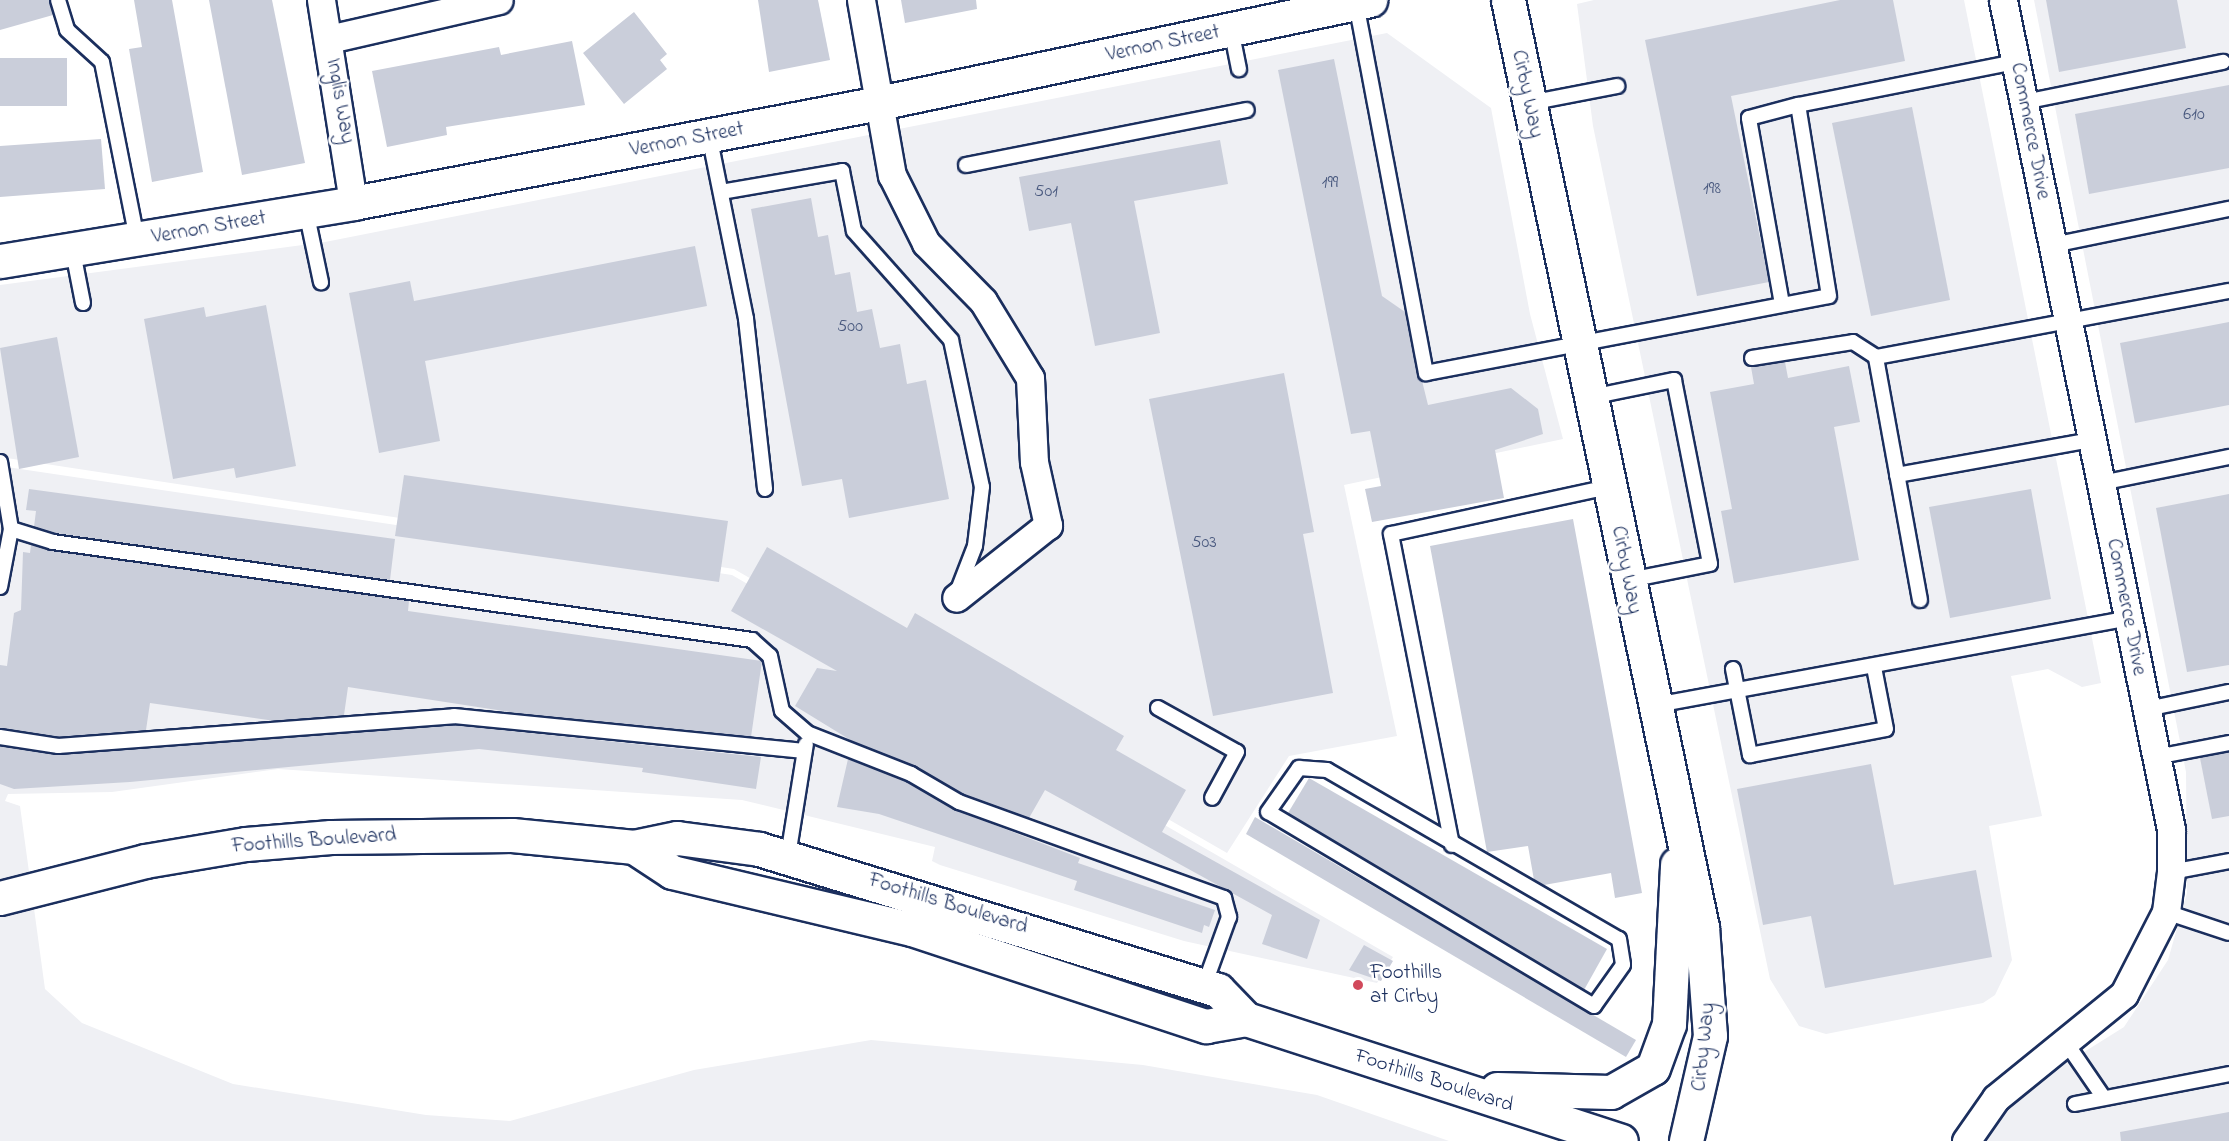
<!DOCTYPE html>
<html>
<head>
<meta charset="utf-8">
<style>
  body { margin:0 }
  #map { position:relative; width:2229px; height:1141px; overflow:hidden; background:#fff; font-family:"Indie Flower",sans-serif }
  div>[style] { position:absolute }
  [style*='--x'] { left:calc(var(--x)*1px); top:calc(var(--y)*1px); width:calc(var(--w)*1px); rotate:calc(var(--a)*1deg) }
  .built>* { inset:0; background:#eff0f4 }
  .building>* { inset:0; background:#caceda }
  .roads { filter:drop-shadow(2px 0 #1b2f5e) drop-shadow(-2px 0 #1b2f5e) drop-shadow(0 2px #1b2f5e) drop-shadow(0 -2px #1b2f5e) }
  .lane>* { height:14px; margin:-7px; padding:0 7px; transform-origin:7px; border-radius:7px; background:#fff }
  .street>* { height:27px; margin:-13.5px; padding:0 13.5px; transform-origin:13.5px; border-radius:13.5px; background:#fff }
  .secondary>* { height:33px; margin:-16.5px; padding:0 16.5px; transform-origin:16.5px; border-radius:16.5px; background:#fff }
  .primary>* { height:33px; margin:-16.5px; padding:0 16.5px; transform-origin:16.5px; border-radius:16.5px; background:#fff }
  .dots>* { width:16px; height:16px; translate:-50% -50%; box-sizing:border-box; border:3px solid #fff; border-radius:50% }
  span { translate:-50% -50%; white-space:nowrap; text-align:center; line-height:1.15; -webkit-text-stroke:5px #fff; paint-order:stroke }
  .number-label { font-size:18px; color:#47577d }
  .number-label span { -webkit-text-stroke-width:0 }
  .street-label { font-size:21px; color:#1b2f5e }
  .poi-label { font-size:21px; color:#1b2f5e }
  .left { translate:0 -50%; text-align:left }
</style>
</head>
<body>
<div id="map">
  <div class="built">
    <i style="clip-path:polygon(1594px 0,1964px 0,2101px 683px,2082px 687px,2048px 669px,2011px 676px,2042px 816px,1989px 826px,2012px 960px,1995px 995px,1983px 1003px,1826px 1034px,1799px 1026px,1770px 979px,1593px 126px,1577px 4px)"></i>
    <i style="clip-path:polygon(2034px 0,2229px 0,2229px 1141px,1980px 1141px,1997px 1116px,2041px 1079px,2124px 1027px,2168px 960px,2187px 893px,2186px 772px)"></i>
    <i style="clip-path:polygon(1387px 33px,1491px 108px,1530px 314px,1563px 439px,1344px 485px,1397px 736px,1289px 756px,1227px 853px,734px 569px,0 457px,0 285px,325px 242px)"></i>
    <i style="clip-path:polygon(0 466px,732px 575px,1393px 957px,1377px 983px,1184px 941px,940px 865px,932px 861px,935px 847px,742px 800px,278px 769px,112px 792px,8px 794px,5px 801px,20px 806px,45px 989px,82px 1023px,233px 1084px,426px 1115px,510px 1121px,694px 1070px,871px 1040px,1143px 1065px,1317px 1095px,1449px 1141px,0 1141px)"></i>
  </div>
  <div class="building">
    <i style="clip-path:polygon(0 0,49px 0,53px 15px,0 30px)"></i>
    <i style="clip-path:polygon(134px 0,172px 0,203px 172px,152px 182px,129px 49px,142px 47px)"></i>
    <i style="clip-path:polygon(209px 0,272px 0,305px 163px,242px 175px)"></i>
    <i style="clip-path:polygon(758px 0,818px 0,830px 60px,769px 72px)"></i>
    <i style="clip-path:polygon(901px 0,976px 0,977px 9px,905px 23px)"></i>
    <i style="clip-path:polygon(1840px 0,1893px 0,1905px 61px,1731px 96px,1769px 282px,1697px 296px,1645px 40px)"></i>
    <i style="clip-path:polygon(2046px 0,2177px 0,2186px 48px,2059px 72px)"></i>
    <i style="clip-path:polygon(634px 12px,667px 54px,660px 60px,667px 69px,624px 104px,583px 53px)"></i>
    <i style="clip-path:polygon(572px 41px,585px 105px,446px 127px,447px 135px,387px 147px,372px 71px,499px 47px,501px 55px)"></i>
    <i style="clip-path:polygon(0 58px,67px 58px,67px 106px,0 106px)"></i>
    <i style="clip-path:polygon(1334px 59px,1382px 296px,1405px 312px,1428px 405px,1511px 388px,1538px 409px,1543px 434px,1495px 450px,1504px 498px,1372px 522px,1365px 489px,1381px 486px,1370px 431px,1351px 434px,1278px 70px)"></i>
    <i style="clip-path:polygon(2229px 85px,2229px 168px,2089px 194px,2075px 114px)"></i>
    <i style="clip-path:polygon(1912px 107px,1950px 300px,1871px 316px,1832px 123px)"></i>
    <i style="clip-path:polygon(101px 139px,105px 189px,0 197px,0 146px)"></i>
    <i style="clip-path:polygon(1220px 140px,1228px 184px,1134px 201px,1160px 333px,1095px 346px,1071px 223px,1029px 231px,1019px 177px)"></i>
    <i style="clip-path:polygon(811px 198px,818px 237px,828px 235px,835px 275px,850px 272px,857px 312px,872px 309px,880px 348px,900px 344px,907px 384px,926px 380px,949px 499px,849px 518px,842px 479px,802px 486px,751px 209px)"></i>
    <i style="clip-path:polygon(695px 246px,707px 306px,425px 361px,440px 441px,379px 453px,349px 293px,410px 281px,414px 301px)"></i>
    <i style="clip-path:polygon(266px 305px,296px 466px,236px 478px,234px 468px,173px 479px,144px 319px,204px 307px,206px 317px)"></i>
    <i style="clip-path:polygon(2229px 322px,2229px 405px,2135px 423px,2120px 343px)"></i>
    <i style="clip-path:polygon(57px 337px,79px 457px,19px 469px,0 348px)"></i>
    <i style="clip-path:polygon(1785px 362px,1788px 378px,1849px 366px,1860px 422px,1834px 427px,1859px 560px,1734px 583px,1721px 511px,1732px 509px,1710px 392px,1754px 384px,1751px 367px)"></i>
    <i style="clip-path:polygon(1284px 373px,1314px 532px,1303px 534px,1333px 693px,1213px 716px,1149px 399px)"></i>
    <i style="clip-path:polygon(404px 475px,728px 521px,719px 582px,395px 536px)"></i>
    <i style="clip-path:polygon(29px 489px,395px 539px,390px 580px,55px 533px,34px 527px,36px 511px,26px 510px)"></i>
    <i style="clip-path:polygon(2031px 489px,2051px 599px,1950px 618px,1929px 507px)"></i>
    <i style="clip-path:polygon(2229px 494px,2229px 665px,2187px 672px,2156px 508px)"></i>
    <i style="clip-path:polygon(1573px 519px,1642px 893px,1615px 898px,1611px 873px,1544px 885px,1534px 880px,1528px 846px,1487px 852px,1430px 546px)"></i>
    <i style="clip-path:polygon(31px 545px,409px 601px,408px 611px,762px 661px,751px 737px,516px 713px,348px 687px,344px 715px,275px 721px,150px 703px,146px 730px,58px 737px,0 728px,0 665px,7px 666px,14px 613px,21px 610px,23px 552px,30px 553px)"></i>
    <i style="clip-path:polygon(767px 547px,907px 628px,915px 613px,1124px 736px,1116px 750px,1186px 790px,1162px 832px,1320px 920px,1307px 959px,1262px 944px,1272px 915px,1045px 790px,1029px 818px,963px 794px,914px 766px,852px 741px,795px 706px,817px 668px,837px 671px,731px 611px)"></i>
    <i style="clip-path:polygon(454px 725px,761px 757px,756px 789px,642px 772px,643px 768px,479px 749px,130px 782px,14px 789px,0 784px,0 746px,59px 755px)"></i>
    <i style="clip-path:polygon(2229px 752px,2229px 816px,2212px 819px,2200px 758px)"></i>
    <i style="clip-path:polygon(848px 759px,907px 782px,956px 810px,1080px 858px,1078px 863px,1215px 910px,1209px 927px,1204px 925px,1202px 933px,1074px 890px,1077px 881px,879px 814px,837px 807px)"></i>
    <i style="clip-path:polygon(1871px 764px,1894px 885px,1976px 870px,1992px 957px,1825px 988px,1811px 916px,1763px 925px,1737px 789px)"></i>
    <i style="clip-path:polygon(1309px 778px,1607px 949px,1584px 990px,1288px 813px)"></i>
    <i style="clip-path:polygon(1255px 817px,1636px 1040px,1626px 1057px,1246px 834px)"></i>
    <i style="clip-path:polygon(1364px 945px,1393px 961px,1381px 981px,1349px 970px)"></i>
    <i style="clip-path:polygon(2229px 1112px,2229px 1141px,2121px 1141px,2120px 1132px)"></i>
  </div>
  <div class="roads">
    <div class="lane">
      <i style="--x:58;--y:0;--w:31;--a:73"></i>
      <i style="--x:67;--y:30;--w:47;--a:42.4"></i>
      <i style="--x:102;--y:62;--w:180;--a:78.8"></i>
      <i style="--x:1356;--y:3;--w:377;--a:79.3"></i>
      <i style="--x:1426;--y:373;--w:410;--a:-10.8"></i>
      <i style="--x:1829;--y:296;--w:193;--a:-99.2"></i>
      <i style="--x:1798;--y:105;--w:222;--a:-11.2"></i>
      <i style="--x:1231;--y:29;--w:41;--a:78.7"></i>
      <i style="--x:2024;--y:102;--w:203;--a:-11.4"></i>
      <i style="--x:1529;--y:103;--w:90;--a:-10.9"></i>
      <i style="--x:709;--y:135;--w:188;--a:78.6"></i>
      <i style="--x:746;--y:319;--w:171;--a:83.6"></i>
      <i style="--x:966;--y:165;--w:286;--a:-11.1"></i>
      <i style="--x:721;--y:192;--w:123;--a:-9.8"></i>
      <i style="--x:842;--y:171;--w:61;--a:78.7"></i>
      <i style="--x:854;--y:231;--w:146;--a:48.3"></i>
      <i style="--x:951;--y:340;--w:150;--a:78.1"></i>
      <i style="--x:982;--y:487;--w:59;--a:96.8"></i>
      <i style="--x:975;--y:546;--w:47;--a:111.1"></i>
      <i style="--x:306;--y:211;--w:73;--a:78.1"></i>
      <i style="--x:2053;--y:245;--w:180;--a:-11.6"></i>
      <i style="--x:73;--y:252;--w:52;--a:78.9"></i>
      <i style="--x:1782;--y:304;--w:189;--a:-100.1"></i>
      <i style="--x:1749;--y:118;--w:51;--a:-14.9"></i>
      <i style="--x:1752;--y:358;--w:102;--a:-9"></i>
      <i style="--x:1853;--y:342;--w:27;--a:33"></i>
      <i style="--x:1591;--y:397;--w:85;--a:-11.6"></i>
      <i style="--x:1674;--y:380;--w:187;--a:78.9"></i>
      <i style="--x:1710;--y:564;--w:83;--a:168.8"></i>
      <i style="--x:0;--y:462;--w:68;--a:80.7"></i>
      <i style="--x:11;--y:529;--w:59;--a:100.7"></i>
      <i style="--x:1897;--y:475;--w:198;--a:-10.2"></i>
      <i style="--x:2101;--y:483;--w:131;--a:-11.5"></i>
      <i style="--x:11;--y:529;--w:44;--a:17.2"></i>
      <i style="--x:53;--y:542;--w:706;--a:7.98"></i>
      <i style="--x:752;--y:640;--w:24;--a:42"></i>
      <i style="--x:770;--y:656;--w:56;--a:77.7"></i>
      <i style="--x:782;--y:711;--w:33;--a:41"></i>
      <i style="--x:807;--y:733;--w:112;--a:21.5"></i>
      <i style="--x:911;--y:774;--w:56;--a:30.3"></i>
      <i style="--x:959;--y:802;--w:282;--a:19.9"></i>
      <i style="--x:1224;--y:898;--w:20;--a:75"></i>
      <i style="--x:1229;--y:917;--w:73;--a:109.9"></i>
      <i style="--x:1920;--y:600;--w:247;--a:-100.3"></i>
      <i style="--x:1876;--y:357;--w:359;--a:-10.6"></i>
      <i style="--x:1733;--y:669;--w:88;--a:78.8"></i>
      <i style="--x:1750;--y:755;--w:138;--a:-10.8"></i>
      <i style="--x:1886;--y:729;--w:63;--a:-101"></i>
      <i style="--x:1656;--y:705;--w:480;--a:-10.4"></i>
      <i style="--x:1158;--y:708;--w:90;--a:29.1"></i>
      <i style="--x:1237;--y:752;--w:52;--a:118.5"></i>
      <i style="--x:2147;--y:709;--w:84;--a:-11.7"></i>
      <i style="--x:0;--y:737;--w:59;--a:8.8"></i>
      <i style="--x:58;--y:746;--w:397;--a:-4.3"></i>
      <i style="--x:454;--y:716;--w:352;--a:5.7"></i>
      <i style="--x:2156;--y:757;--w:74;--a:-10.9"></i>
      <i style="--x:1299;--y:768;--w:28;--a:4"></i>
      <i style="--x:1327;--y:770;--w:337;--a:30.1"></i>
      <i style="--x:1619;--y:939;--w:26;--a:81"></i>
      <i style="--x:1623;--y:965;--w:50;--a:125.3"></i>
      <i style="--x:1594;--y:1006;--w:379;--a:-149.2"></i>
      <i style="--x:1268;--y:812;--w:54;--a:-54.8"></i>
      <i style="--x:1452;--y:845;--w:317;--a:-101.1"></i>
      <i style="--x:1391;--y:534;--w:223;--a:-12.2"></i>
      <i style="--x:788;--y:856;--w:113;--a:-80.9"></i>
      <i style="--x:2171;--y:872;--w:59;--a:-10.7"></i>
      <i style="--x:2166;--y:912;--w:66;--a:18.4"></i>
      <i style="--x:2067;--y:1044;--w:65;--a:55.6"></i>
      <i style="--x:2075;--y:1104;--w:157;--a:-11"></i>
    </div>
    <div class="street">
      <i style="--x:321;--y:0;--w:206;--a:81"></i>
      <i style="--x:861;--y:0;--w:178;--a:80"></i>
      <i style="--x:892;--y:175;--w:76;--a:63.4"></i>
      <i style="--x:926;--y:243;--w:81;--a:45.5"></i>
      <i style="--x:983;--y:301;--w:90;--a:58.6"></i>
      <i style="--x:1030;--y:378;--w:84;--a:87.3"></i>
      <i style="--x:1034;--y:462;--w:65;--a:77.5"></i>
      <i style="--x:1048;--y:525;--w:117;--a:141.6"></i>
      <i style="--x:329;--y:39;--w:174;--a:-12.9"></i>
      <i style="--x:1966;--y:1141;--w:52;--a:-55.1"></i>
      <i style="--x:1996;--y:1098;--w:165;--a:-39.1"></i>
      <i style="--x:2124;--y:994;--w:92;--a:-62.9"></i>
      <i style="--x:2166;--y:912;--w:40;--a:-82.9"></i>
      <i style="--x:2171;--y:872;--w:43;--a:-90"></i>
      <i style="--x:2171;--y:829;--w:846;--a:-101.46"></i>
    </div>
    <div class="secondary">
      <i style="--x:0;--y:261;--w:358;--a:-9.3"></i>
      <i style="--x:353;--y:203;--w:535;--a:-10.76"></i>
      <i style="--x:879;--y:103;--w:502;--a:-11.85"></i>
    </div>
    <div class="primary">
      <i style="--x:1508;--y:0;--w:947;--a:78.18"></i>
      <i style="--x:1702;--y:927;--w:109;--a:85.8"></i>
      <i style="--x:1710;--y:1036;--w:108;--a:102.9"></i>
      <i style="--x:634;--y:847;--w:45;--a:33.3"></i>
      <i style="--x:672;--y:872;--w:247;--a:13.4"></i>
      <i style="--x:912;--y:929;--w:310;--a:18.3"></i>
      <i style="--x:1206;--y:1026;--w:41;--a:-9.9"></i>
      <i style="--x:0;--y:898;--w:150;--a:-14.3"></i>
      <i style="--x:145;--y:861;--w:102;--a:-9.6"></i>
      <i style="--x:246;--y:844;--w:85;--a:-4.7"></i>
      <i style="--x:331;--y:837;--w:181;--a:-0.6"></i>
      <i style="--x:512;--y:835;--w:123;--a:5.6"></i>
      <i style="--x:634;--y:847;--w:44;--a:-11.8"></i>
      <i style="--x:677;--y:838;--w:83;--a:7.6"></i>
      <i style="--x:759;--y:849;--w:480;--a:17.1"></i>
      <i style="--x:1218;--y:990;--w:40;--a:46"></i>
      <i style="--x:1246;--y:1019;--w:394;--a:18"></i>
      <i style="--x:1497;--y:1089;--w:114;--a:1.5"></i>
      <i style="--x:1611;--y:1092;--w:48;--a:-29.7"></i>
      <i style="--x:1653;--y:1068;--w:47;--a:-70"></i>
      <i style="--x:1669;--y:1024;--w:160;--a:-87.1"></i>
    </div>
  </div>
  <div class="dots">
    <i style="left:1358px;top:985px;background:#d1495b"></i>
  </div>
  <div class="number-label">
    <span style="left:2194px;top:115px">610</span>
    <span style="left:1330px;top:183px">199</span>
    <span style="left:1712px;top:189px">198</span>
    <span style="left:1046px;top:192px">501</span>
    <span style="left:850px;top:327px">500</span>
    <span style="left:1204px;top:543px">503</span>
  </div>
  <div class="street-label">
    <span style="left:1163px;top:44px;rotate:-12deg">Vernon Street</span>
    <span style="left:1527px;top:94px;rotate:78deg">Cirby Way</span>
    <span style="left:340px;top:101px;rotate:80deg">Inglis Way</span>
    <span style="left:2030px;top:131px;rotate:79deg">Commerce Drive</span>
    <span style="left:687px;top:140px;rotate:-11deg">Vernon Street</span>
    <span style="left:209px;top:228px;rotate:-10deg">Vernon Street</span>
    <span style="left:1626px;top:570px;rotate:79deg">Cirby Way</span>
    <span style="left:2126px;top:607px;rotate:79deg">Commerce Drive</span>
    <span style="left:314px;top:841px;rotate:-4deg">Foothills Boulevard</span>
    <span style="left:948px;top:904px;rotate:17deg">Foothills Boulevard</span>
    <span style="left:1704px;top:1047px;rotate:-84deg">Cirby Way</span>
    <span style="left:1434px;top:1081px;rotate:18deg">Foothills Boulevard</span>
  </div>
  <div class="poi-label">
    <span class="left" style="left:1370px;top:985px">Foothills<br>at Cirby</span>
  </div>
</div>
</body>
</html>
